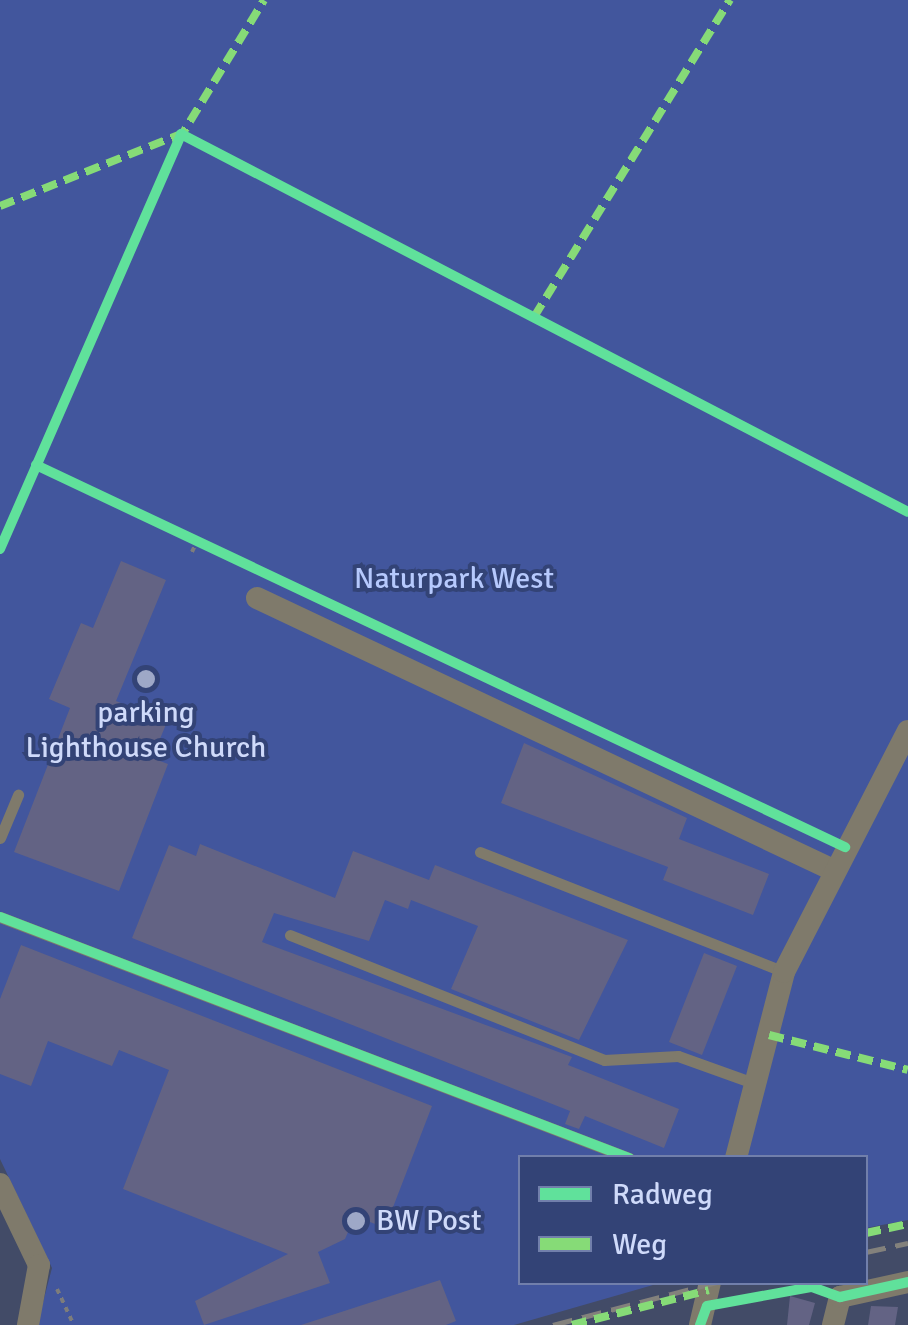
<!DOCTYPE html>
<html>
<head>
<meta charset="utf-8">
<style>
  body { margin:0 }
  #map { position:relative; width:908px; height:1325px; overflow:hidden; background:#424b67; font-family:Signika,sans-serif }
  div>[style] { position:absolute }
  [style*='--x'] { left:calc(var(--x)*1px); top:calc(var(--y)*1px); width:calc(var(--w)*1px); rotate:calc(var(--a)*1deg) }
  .green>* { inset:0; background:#42569d }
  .building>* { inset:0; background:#636384 }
  .path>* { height:4px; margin-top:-2px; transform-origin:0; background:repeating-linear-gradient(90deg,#7e7d7b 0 5px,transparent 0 10px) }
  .service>* { height:11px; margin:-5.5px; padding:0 5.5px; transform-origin:5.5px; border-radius:5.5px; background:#7f7a6b }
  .minor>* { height:22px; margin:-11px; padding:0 11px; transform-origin:11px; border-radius:11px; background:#7f7a6b }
  .rail>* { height:5px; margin-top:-2.5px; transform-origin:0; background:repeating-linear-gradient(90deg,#83817c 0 20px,transparent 0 30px) }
  .quiet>* { height:8px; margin-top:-4px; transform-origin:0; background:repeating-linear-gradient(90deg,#86db77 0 15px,transparent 0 23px) }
  .cycleway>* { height:10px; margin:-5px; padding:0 5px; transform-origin:5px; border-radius:5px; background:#60e19b }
  .dots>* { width:28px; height:28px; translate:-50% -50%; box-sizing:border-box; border:5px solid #334376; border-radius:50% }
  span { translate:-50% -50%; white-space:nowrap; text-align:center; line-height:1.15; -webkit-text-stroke:8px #334376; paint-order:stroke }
  .park-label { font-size:30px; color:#b6c9fd }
  .poi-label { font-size:30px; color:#cfdafa }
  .left { translate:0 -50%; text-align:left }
  .legend { position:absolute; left:518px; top:1155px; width:350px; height:130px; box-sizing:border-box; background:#334376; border:2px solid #717fab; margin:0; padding:12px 18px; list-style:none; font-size:30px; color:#cfdafa }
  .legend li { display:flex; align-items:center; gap:20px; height:50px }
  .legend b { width:50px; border:2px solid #717fab }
</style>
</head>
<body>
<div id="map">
  <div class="green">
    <i style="clip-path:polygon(0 0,908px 0,908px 1220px,866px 1228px,866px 1158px,520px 1158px,520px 1282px,660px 1283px,514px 1325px,37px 1325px,52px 1268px,0 1159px)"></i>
  </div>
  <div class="building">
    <i style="clip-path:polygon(121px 561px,166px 580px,116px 701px,167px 722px,152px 758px,168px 764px,119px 891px,14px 852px,70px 708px,49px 699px,81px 623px,93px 628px)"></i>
    <i style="clip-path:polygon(524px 743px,687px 818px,679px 839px,769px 874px,753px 915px,663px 880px,668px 867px,501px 803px)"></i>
    <i style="clip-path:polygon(200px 844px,335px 898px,353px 851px,429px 880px,435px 865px,628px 940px,579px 1040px,451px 989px,478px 926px,411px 900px,408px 909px,385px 900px,369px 941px,274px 913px,262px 942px,572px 1057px,568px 1065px,679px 1109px,664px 1148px,585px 1116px,579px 1129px,565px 1124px,570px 1111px,132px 938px,169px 845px,196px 856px)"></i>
    <i style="clip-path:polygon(21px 945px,432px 1106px,385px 1228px,355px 1216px,345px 1239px,318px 1252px,330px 1283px,204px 1325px,195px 1301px,288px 1254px,123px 1189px,169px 1070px,119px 1050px,112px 1066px,48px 1041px,31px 1086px,0 1074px,0 999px)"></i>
    <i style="clip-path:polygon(704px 953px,737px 966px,702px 1055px,669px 1042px)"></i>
    <i style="clip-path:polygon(440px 1280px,456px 1321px,446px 1325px,301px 1325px)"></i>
    <i style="clip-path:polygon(790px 1296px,815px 1303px,809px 1325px,787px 1325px)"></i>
    <i style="clip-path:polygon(871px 1306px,898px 1307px,895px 1325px,868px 1325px)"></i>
  </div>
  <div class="path">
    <i style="--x:192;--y:552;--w:12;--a:-66"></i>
    <i style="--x:57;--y:1289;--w:40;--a:65"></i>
  </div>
  <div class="service">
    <i style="--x:0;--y:838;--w:47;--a:-67.3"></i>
    <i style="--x:480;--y:852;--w:327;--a:21.5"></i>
    <i style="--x:0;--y:917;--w:674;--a:20.96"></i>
    <i style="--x:290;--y:935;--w:338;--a:21.7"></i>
    <i style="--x:604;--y:1060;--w:74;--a:-3.1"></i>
    <i style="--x:678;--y:1056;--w:83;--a:19.7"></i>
  </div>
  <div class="minor">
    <i style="--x:257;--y:598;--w:637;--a:25.28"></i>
    <i style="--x:736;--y:1158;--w:192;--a:-75.5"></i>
    <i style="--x:784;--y:972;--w:271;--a:-62.8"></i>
    <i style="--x:0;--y:1184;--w:90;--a:64.3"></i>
    <i style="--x:39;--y:1265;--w:61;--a:100.4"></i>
    <i style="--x:700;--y:1325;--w:44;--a:-76.9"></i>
    <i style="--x:833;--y:1325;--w:29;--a:-76"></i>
    <i style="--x:840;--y:1297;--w:70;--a:-12.4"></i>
  </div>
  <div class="rail">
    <i style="--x:866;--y:1252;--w:43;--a:-12.1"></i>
    <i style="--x:553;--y:1325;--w:170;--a:-14.7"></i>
  </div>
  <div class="quiet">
    <i style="--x:178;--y:141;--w:165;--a:-58.6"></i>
    <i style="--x:0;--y:206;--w:195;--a:-21.7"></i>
    <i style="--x:534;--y:317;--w:373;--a:-58.3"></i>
    <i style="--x:769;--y:1035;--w:143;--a:14.1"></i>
    <i style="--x:866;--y:1233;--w:43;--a:-12.1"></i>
    <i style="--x:572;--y:1325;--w:141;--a:-14.3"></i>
  </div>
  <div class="cycleway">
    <i style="--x:36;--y:465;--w:895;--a:25.28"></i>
    <i style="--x:0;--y:549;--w:453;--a:-66.4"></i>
    <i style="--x:181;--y:134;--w:819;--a:27.47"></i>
    <i style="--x:0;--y:917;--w:674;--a:20.96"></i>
    <i style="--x:700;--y:1325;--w:20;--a:-70"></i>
    <i style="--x:707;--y:1306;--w:107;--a:-10.3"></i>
    <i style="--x:812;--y:1287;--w:30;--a:20"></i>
    <i style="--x:840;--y:1297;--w:70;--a:-12.4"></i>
  </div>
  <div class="dots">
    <i style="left:146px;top:679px;background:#9ea8c7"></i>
    <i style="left:356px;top:1221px;background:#9ea8c7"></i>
  </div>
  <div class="park-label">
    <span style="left:454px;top:579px">Naturpark West</span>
  </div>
  <div class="poi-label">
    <span style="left:146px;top:730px">parking<br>Lighthouse Church</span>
    <span class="left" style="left:376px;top:1221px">BW Post</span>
  </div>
  <ul class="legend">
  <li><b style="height:12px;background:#60e19b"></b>Radweg</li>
  <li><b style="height:12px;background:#86db77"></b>Weg</li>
  </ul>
</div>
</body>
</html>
